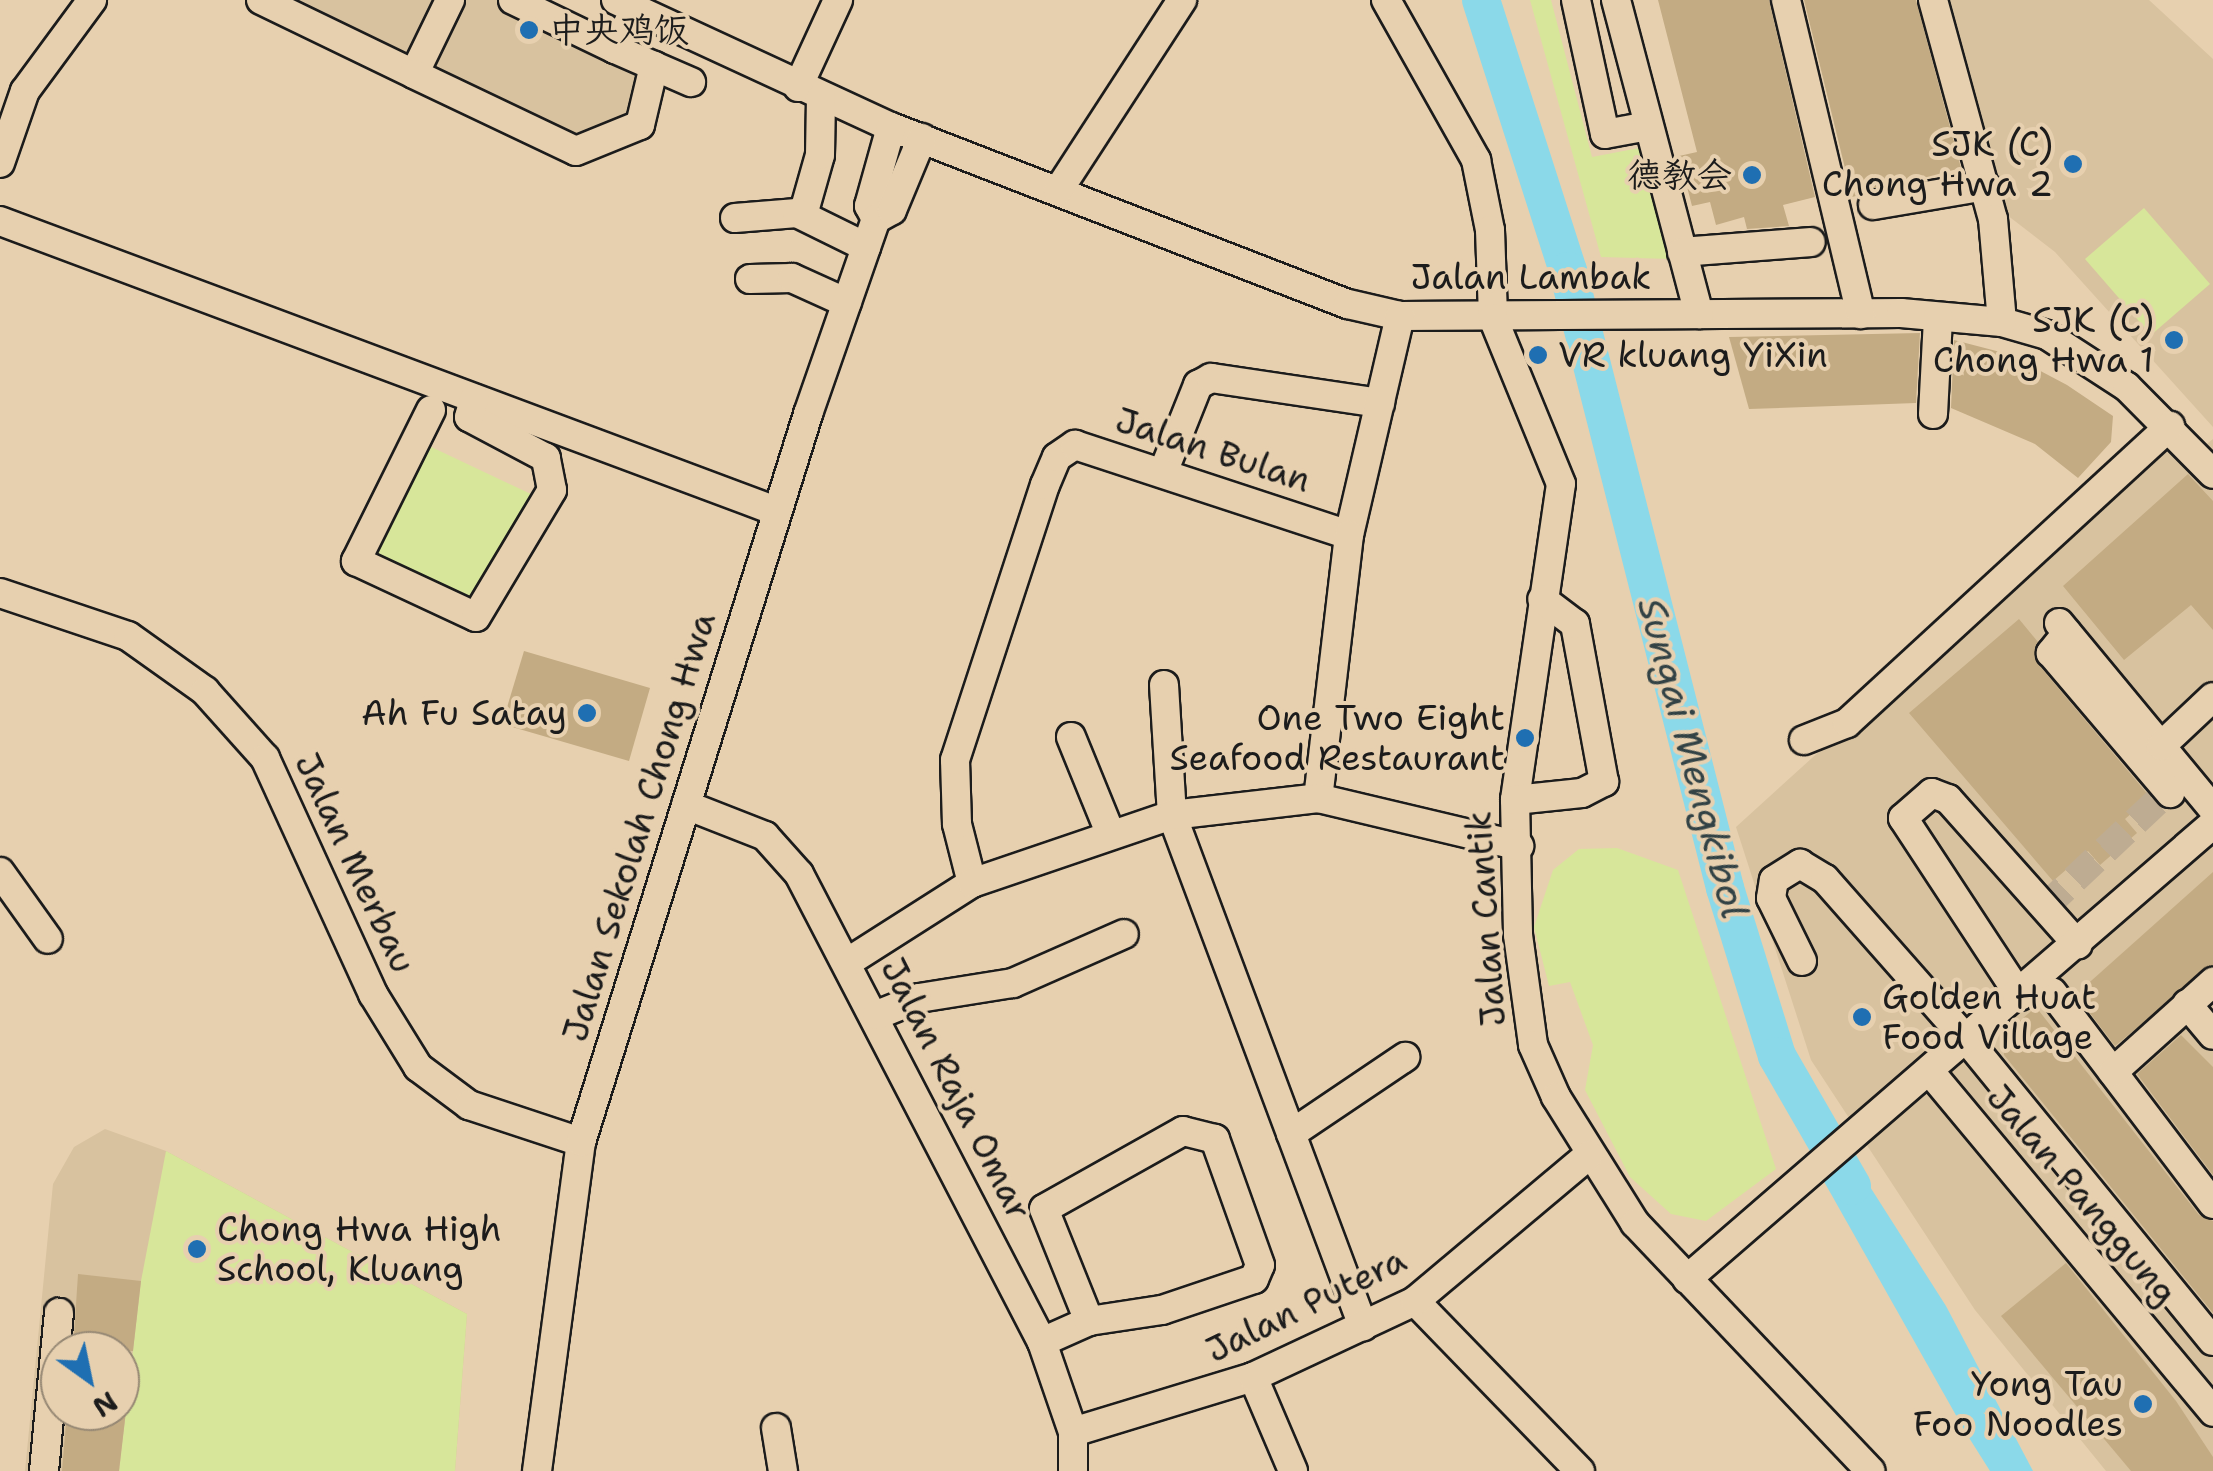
<!DOCTYPE html>
<html>
<head>
<meta charset="utf-8">
<style>
  body { margin:0 }
  #map { position:relative; width:2213px; height:1471px; overflow:hidden; background:#e7d0af; font-family:"Shantell Sans","LXGW WenKai TC",sans-serif }
  div>[style] { position:absolute }
  [style*='--x'] { left:calc(var(--x)*1px); top:calc(var(--y)*1px); width:calc(var(--w)*1px); rotate:calc(var(--a)*1deg) }
  .built>* { inset:0; background:#d8c29f }
  .green>* { inset:0; background:#d7e69a }
  .water>* { inset:0; background:#8bd9e9 }
  .river>* { height:38px; margin:-19px; padding:0 19px; transform-origin:19px; border-radius:19px; background:#8bd9e9 }
  .building>* { inset:0; background:#c3ab83 }
  .minor-tunnel>* { height:28px; margin-top:-14px; transform-origin:0; background:repeating-linear-gradient(90deg,#beac92 0 28px,transparent 0 42px) }
  .roads { filter:drop-shadow(2px 0 #1c1c1c) drop-shadow(-2px 0 #1c1c1c) drop-shadow(0 2px #1c1c1c) drop-shadow(0 -2px #1c1c1c) }
  .minor>* { height:28px; margin:-14px; padding:0 14px; transform-origin:14px; border-radius:14px; background:#e7d0af }
  .dots>* { width:28px; height:28px; translate:-50% -50%; box-sizing:border-box; border:5px solid #e7d0af; border-radius:50% }
  span { translate:-50% -50%; white-space:nowrap; text-align:center; line-height:1.15; -webkit-text-stroke:8px #e7d0af; paint-order:stroke }
  .poi-label { font-size:35px; color:#1c1c1c }
  .left { translate:0 -50%; text-align:left }
  .right { translate:-100% -50%; text-align:right }
  .street-label { font-size:35px; color:#1c1c1c }
  .water-label { font-size:38px; color:#324245; font-style:italic }
  .north { position:absolute; left:40px; top:1331px; width:100px; height:100px; box-sizing:border-box; background:#e7d0af; border:2px solid #968874; border-radius:50%; rotate:147deg; font-size:28px; font-weight:700; line-height:40px; text-align:center; color:#1c1c1c }
  .north::after { content:''; display:block; margin:auto; width:35px; height:45px; background:#1f6fb2; clip-path:polygon(50% 0,100% 100%,50% 72%,0 100%) }
</style>
</head>
<body>
<div id="map">
  <div class="built">
    <i style="clip-path:polygon(250px 0,525px 0,669px 69px,642px 128px,573px 156px)"></i>
    <i style="clip-path:polygon(1939px 0,2149px 0,2213px 59px,2213px 427px,2055px 252px,2007px 215px)"></i>
    <i style="clip-path:polygon(2182px 422px,2204px 446px,2213px 439px,2213px 1471px,2106px 1471px,1975px 1310px,1811px 1060px,1736px 827px)"></i>
    <i style="clip-path:polygon(evenodd,105px 1129px,166px 1151px,467px 1314px,455px 1471px,25px 1471px,53px 1184px,74px 1147px,105px 1129px,60px 1351px,120px 1351px,120px 1411px,60px 1411px,60px 1351px)"></i>
  </div>
  <div class="green">
    <i style="clip-path:polygon(1530px 0,1551px 0,1592px 157px,1639px 148px,1671px 259px,1601px 257px)"></i>
    <i style="clip-path:polygon(2144px 208px,2210px 284px,2151px 335px,2085px 259px)"></i>
    <i style="clip-path:polygon(425px 444px,533px 495px,477px 613px,368px 562px)"></i>
    <i style="clip-path:polygon(1617px 848px,1678px 870px,1776px 1169px,1706px 1221px,1671px 1214px,1630px 1177px,1585px 1090px,1593px 1045px,1570px 982px,1549px 986px,1534px 927px,1553px 870px,1579px 849px)"></i>
    <i style="clip-path:polygon(166px 1151px,467px 1314px,455px 1471px,119px 1471px,141px 1281px)"></i>
  </div>
  <div class="water">
    <i style="clip-path:polygon(1851px 1157px,1946px 1306px,2033px 1471px,1990px 1471px,1966px 1433px,1822px 1178px)"></i>
  </div>
  <div class="river">
    <i style="--x:1481;--y:0;--w:285;--a:72.2"></i>
    <i style="--x:1568;--y:271;--w:637;--a:75.72"></i>
    <i style="--x:1725;--y:888;--w:176;--a:72.8"></i>
    <i style="--x:1777;--y:1056;--w:150;--a:60"></i>
  </div>
  <div class="building">
    <i style="clip-path:polygon(1658px 0,1769px 0,1815px 197px,1783px 205px,1789px 226px,1747px 229px,1744px 217px,1716px 225px,1710px 202px,1692px 206px,1679px 156px,1697px 152px)"></i>
    <i style="clip-path:polygon(1804px 0,1916px 0,1961px 168px,1852px 197px)"></i>
    <i style="clip-path:polygon(1920px 333px,1916px 403px,1749px 409px,1729px 337px)"></i>
    <i style="clip-path:polygon(1954px 340px,2008px 354px,2067px 385px,2113px 416px,2111px 442px,2078px 478px,2035px 444px,1951px 408px)"></i>
    <i style="clip-path:polygon(2188px 474px,2213px 501px,2213px 630px,2191px 605px,2124px 660px,2063px 586px)"></i>
    <i style="clip-path:polygon(2019px 619px,2038px 642px,2038px 664px,2150px 797px,2125px 819px,2137px 833px,2100px 865px,2088px 851px,2053px 881px,1909px 713px)"></i>
    <i style="clip-path:polygon(524px 651px,650px 688px,629px 761px,502px 724px)"></i>
    <i style="clip-path:polygon(2213px 872px,2213px 965px,2115px 1046px,2080px 1000px,2082px 989px)"></i>
    <i style="clip-path:polygon(2036px 1007px,2199px 1215px,2213px 1221px,2213px 1313px,2004px 1055px,2002px 1036px)"></i>
    <i style="clip-path:polygon(2181px 1035px,2213px 1067px,2213px 1175px,2137px 1074px)"></i>
    <i style="clip-path:polygon(2066px 1263px,2176px 1401px,2213px 1457px,2213px 1471px,2131px 1471px,2001px 1316px)"></i>
    <i style="clip-path:polygon(78px 1274px,141px 1281px,133px 1351px,73px 1351px)"></i>
    <i style="clip-path:polygon(67px 1411px,126px 1411px,119px 1471px,62px 1471px)"></i>
  </div>
  <div class="minor-tunnel">
    <i style="--x:2044;--y:908;--w:192;--a:-43.3"></i>
  </div>
  <div class="roads">
    <div class="minor">
      <i style="--x:261;--y:0;--w:170;--a:25.8"></i>
      <i style="--x:450;--y:0;--w:82;--a:115.9"></i>
      <i style="--x:414;--y:74;--w:179;--a:25.4"></i>
      <i style="--x:576;--y:151;--w:69;--a:-22.1"></i>
      <i style="--x:640;--y:125;--w:61;--a:-76.7"></i>
      <i style="--x:513;--y:0;--w:113;--a:25.7"></i>
      <i style="--x:615;--y:49;--w:44;--a:-62.9"></i>
      <i style="--x:616;--y:0;--w:303;--a:24.8"></i>
      <i style="--x:891;--y:127;--w:490;--a:21.2"></i>
      <i style="--x:1348;--y:304;--w:53;--a:13"></i>
      <i style="--x:1400;--y:316;--w:501;--a:-0.34"></i>
      <i style="--x:1901;--y:313;--w:101;--a:5.1"></i>
      <i style="--x:2002;--y:322;--w:47;--a:16.1"></i>
      <i style="--x:2047;--y:335;--w:95;--a:33"></i>
      <i style="--x:2127;--y:387;--w:122;--a:45.3"></i>
      <i style="--x:1386;--y:0;--w:184;--a:60.6"></i>
      <i style="--x:1476;--y:160;--w:71;--a:78.7"></i>
      <i style="--x:1490;--y:230;--w:88;--a:88"></i>
      <i style="--x:1493;--y:318;--w:179;--a:67.7"></i>
      <i style="--x:1561;--y:484;--w:319;--a:98.3"></i>
      <i style="--x:1515;--y:800;--w:135;--a:88.7"></i>
      <i style="--x:1518;--y:935;--w:111;--a:82.2"></i>
      <i style="--x:1533;--y:1045;--w:57;--a:66.1"></i>
      <i style="--x:1556;--y:1097;--w:149;--a:57.9"></i>
      <i style="--x:1635;--y:1223;--w:342;--a:46.5"></i>
      <i style="--x:1576;--y:0;--w:137;--a:77.8"></i>
      <i style="--x:1605;--y:134;--w:44;--a:-10.5"></i>
      <i style="--x:1616;--y:0;--w:325;--a:75.2"></i>
      <i style="--x:1786;--y:0;--w:323;--a:76.6"></i>
      <i style="--x:1933;--y:0;--w:227;--a:74.7"></i>
      <i style="--x:1993;--y:219;--w:103;--a:85"></i>
      <i style="--x:615;--y:49;--w:83;--a:23.5"></i>
      <i style="--x:798;--y:87;--w:96;--a:-65.3"></i>
      <i style="--x:0;--y:163;--w:76;--a:-70.9"></i>
      <i style="--x:25;--y:91;--w:113;--a:-53.6"></i>
      <i style="--x:1058;--y:191;--w:228;--a:-57"></i>
      <i style="--x:1873;--y:205;--w:114;--a:-9.6"></i>
      <i style="--x:803;--y:215;--w:62;--a:-74.2"></i>
      <i style="--x:820;--y:155;--w:57;--a:-89"></i>
      <i style="--x:735;--y:218;--w:62;--a:-4.6"></i>
      <i style="--x:797;--y:213;--w:77;--a:26.2"></i>
      <i style="--x:876;--y:219;--w:15;--a:-118"></i>
      <i style="--x:869;--y:206;--w:82;--a:-74.4"></i>
      <i style="--x:0;--y:221;--w:828;--a:20.49"></i>
      <i style="--x:1682;--y:252;--w:129;--a:-4.4"></i>
      <i style="--x:750;--y:279;--w:42;--a:-1.4"></i>
      <i style="--x:792;--y:278;--w:60;--a:24.4"></i>
      <i style="--x:431;--y:410;--w:169;--a:116.4"></i>
      <i style="--x:356;--y:561;--w:132;--a:25"></i>
      <i style="--x:476;--y:617;--w:148;--a:-59.1"></i>
      <i style="--x:552;--y:490;--w:33;--a:-101"></i>
      <i style="--x:546;--y:458;--w:87;--a:-152"></i>
      <i style="--x:469;--y:417;--w:19;--a:-74"></i>
      <i style="--x:1933;--y:414;--w:97;--a:-87"></i>
      <i style="--x:1164;--y:470;--w:92;--a:-68.2"></i>
      <i style="--x:1198;--y:385;--w:15;--a:-28"></i>
      <i style="--x:1211;--y:378;--w:171;--a:8.4"></i>
      <i style="--x:1349;--y:535;--w:225;--a:-76.9"></i>
      <i style="--x:0;--y:593;--w:135;--a:18.6"></i>
      <i style="--x:128;--y:636;--w:95;--a:35.5"></i>
      <i style="--x:205;--y:691;--w:90;--a:48.2"></i>
      <i style="--x:265;--y:758;--w:260;--a:65.4"></i>
      <i style="--x:373;--y:994;--w:86;--a:58.3"></i>
      <i style="--x:418;--y:1067;--w:64;--a:36.7"></i>
      <i style="--x:469;--y:1105;--w:118;--a:18.3"></i>
      <i style="--x:2059;--y:623;--w:241;--a:50.4"></i>
      <i style="--x:2067;--y:633;--w:26;--a:129"></i>
      <i style="--x:2051;--y:653;--w:184;--a:49.6"></i>
      <i style="--x:1164;--y:685;--w:130;--a:86.5"></i>
      <i style="--x:1172;--y:815;--w:546;--a:69.51"></i>
      <i style="--x:1071;--y:737;--w:100;--a:67.8"></i>
      <i style="--x:1804;--y:740;--w:46;--a:-21.6"></i>
      <i style="--x:1847;--y:723;--w:439;--a:-42.6"></i>
      <i style="--x:2161;--y:746;--w:71;--a:-43.3"></i>
      <i style="--x:1515;--y:800;--w:67;--a:-6"></i>
      <i style="--x:1582;--y:793;--w:25;--a:-27"></i>
      <i style="--x:1604;--y:782;--w:161;--a:-100.4"></i>
      <i style="--x:1575;--y:624;--w:41;--a:-142.9"></i>
      <i style="--x:686;--y:805;--w:85;--a:21.4"></i>
      <i style="--x:765;--y:836;--w:51;--a:48.2"></i>
      <i style="--x:799;--y:874;--w:527;--a:62.56"></i>
      <i style="--x:1042;--y:1342;--w:95;--a:71"></i>
      <i style="--x:1073;--y:1432;--w:39;--a:90"></i>
      <i style="--x:0;--y:872;--w:82;--a:54.4"></i>
      <i style="--x:972;--y:883;--w:61;--a:-104.3"></i>
      <i style="--x:957;--y:824;--w:64;--a:-91.8"></i>
      <i style="--x:955;--y:760;--w:289;--a:-71.9"></i>
      <i style="--x:1045;--y:485;--w:30;--a:-67"></i>
      <i style="--x:1057;--y:457;--w:22;--a:-34"></i>
      <i style="--x:1075;--y:445;--w:288;--a:18.2"></i>
      <i style="--x:1349;--y:535;--w:265;--a:96.7"></i>
      <i style="--x:1802;--y:961;--w:70;--a:-116.2"></i>
      <i style="--x:1771;--y:898;--w:18;--a:-81"></i>
      <i style="--x:1774;--y:880;--w:31;--a:-32"></i>
      <i style="--x:1800;--y:864;--w:29;--a:31"></i>
      <i style="--x:1825;--y:879;--w:216;--a:48.6"></i>
      <i style="--x:1968;--y:1041;--w:387;--a:50.8"></i>
      <i style="--x:848;--y:962;--w:147;--a:-32.5"></i>
      <i style="--x:972;--y:883;--w:211;--a:-18.8"></i>
      <i style="--x:1172;--y:815;--w:147;--a:-6.6"></i>
      <i style="--x:1318;--y:798;--w:207;--a:13.4"></i>
      <i style="--x:2052;--y:992;--w:266;--a:52.8"></i>
      <i style="--x:2020;--y:996;--w:213;--a:-123.3"></i>
      <i style="--x:1903;--y:818;--w:38;--a:-41"></i>
      <i style="--x:1932;--y:793;--w:17;--a:21"></i>
      <i style="--x:1948;--y:799;--w:195;--a:48.3"></i>
      <i style="--x:2187;--y:1004;--w:40;--a:50"></i>
      <i style="--x:877;--y:1015;--w:45;--a:-22"></i>
      <i style="--x:919;--y:998;--w:95;--a:-9.1"></i>
      <i style="--x:1013;--y:983;--w:121;--a:-23.8"></i>
      <i style="--x:2113;--y:1072;--w:135;--a:-42"></i>
      <i style="--x:1931;--y:1073;--w:441;--a:50.2"></i>
      <i style="--x:1291;--y:1134;--w:138;--a:-34"></i>
      <i style="--x:1687;--y:1279;--w:695;--a:-40.86"></i>
      <i style="--x:1415;--y:1301;--w:237;--a:45.9"></i>
      <i style="--x:1042;--y:1342;--w:51;--a:-24.1"></i>
      <i style="--x:1089;--y:1321;--w:74;--a:-8.6"></i>
      <i style="--x:1162;--y:1310;--w:97;--a:-18.6"></i>
      <i style="--x:1254;--y:1279;--w:15;--a:-67"></i>
      <i style="--x:1260;--y:1265;--w:134;--a:-109.7"></i>
      <i style="--x:1215;--y:1139;--w:33;--a:-166"></i>
      <i style="--x:1183;--y:1131;--w:159;--a:150.7"></i>
      <i style="--x:1044;--y:1209;--w:121;--a:68.1"></i>
      <i style="--x:1253;--y:1377;--w:102;--a:66.9"></i>
      <i style="--x:776;--y:1428;--w:44;--a:80.8"></i>
      <i style="--x:1073;--y:1432;--w:188;--a:-17"></i>
      <i style="--x:1253;--y:1377;--w:179;--a:-25.1"></i>
      <i style="--x:1415;--y:1301;--w:227;--a:-40"></i>
      <i style="--x:44;--y:1471;--w:159;--a:-84.6"></i>
      <i style="--x:537;--y:1471;--w:332;--a:-82.4"></i>
      <i style="--x:581;--y:1142;--w:763;--a:-72.68"></i>
      <i style="--x:808;--y:414;--w:207;--a:-70.8"></i>
      <i style="--x:876;--y:219;--w:18;--a:-29"></i>
      <i style="--x:892;--y:210;--w:78;--a:-67.4"></i>
    </div>
  </div>
  <div class="dots">
    <i style="left:529px;top:30px;background:#1f6fb2"></i>
    <i style="left:2073px;top:164px;background:#1f6fb2"></i>
    <i style="left:1752px;top:175px;background:#1f6fb2"></i>
    <i style="left:2174px;top:340px;background:#1f6fb2"></i>
    <i style="left:1538px;top:355px;background:#1f6fb2"></i>
    <i style="left:587px;top:713px;background:#1f6fb2"></i>
    <i style="left:1525px;top:738px;background:#1f6fb2"></i>
    <i style="left:1862px;top:1017px;background:#1f6fb2"></i>
    <i style="left:197px;top:1249px;background:#1f6fb2"></i>
    <i style="left:2143px;top:1404px;background:#1f6fb2"></i>
  </div>
  <div class="poi-label">
    <span class="left" style="left:549px;top:30px">中央鸡饭</span>
    <span class="right" style="left:2053px;top:164px">SJK (C)<br>Chong Hwa 2</span>
    <span class="right" style="left:1732px;top:175px">德教会</span>
    <span class="right" style="left:2154px;top:340px">SJK (C)<br>Chong Hwa 1</span>
    <span class="left" style="left:1558px;top:355px">VR kluang YiXin</span>
    <span class="right" style="left:567px;top:713px">Ah Fu Satay</span>
    <span class="right" style="left:1505px;top:738px">One Two Eight<br>Seafood Restaurant</span>
    <span class="left" style="left:1882px;top:1017px">Golden Huat<br>Food Village</span>
    <span class="left" style="left:217px;top:1249px">Chong Hwa High<br>School, Kluang</span>
    <span class="right" style="left:2123px;top:1404px">Yong Tau<br>Foo Noodles</span>
  </div>
  <div class="street-label">
    <span style="left:1531px;top:277px">Jalan Lambak</span>
    <span style="left:1213px;top:450px;rotate:18deg">Jalan Bulan</span>
    <span style="left:639px;top:827px;rotate:-73deg">Jalan Sekolah Chong Hwa</span>
    <span style="left:355px;top:863px;rotate:65deg">Jalan Merbau</span>
    <span style="left:1486px;top:919px;rotate:-94deg">Jalan Cantik</span>
    <span style="left:956px;top:1089px;rotate:63deg">Jalan Raja Omar</span>
    <span style="left:2082px;top:1195px;rotate:50deg">Jalan Panggung</span>
    <span style="left:1306px;top:1305px;rotate:-26deg">Jalan Putera</span>
  </div>
  <div class="water-label">
    <span style="left:1693px;top:758px;rotate:75deg">Sungai Mengkibol</span>
  </div>
  <div class="north">N</div>
</div>
</body>
</html>
